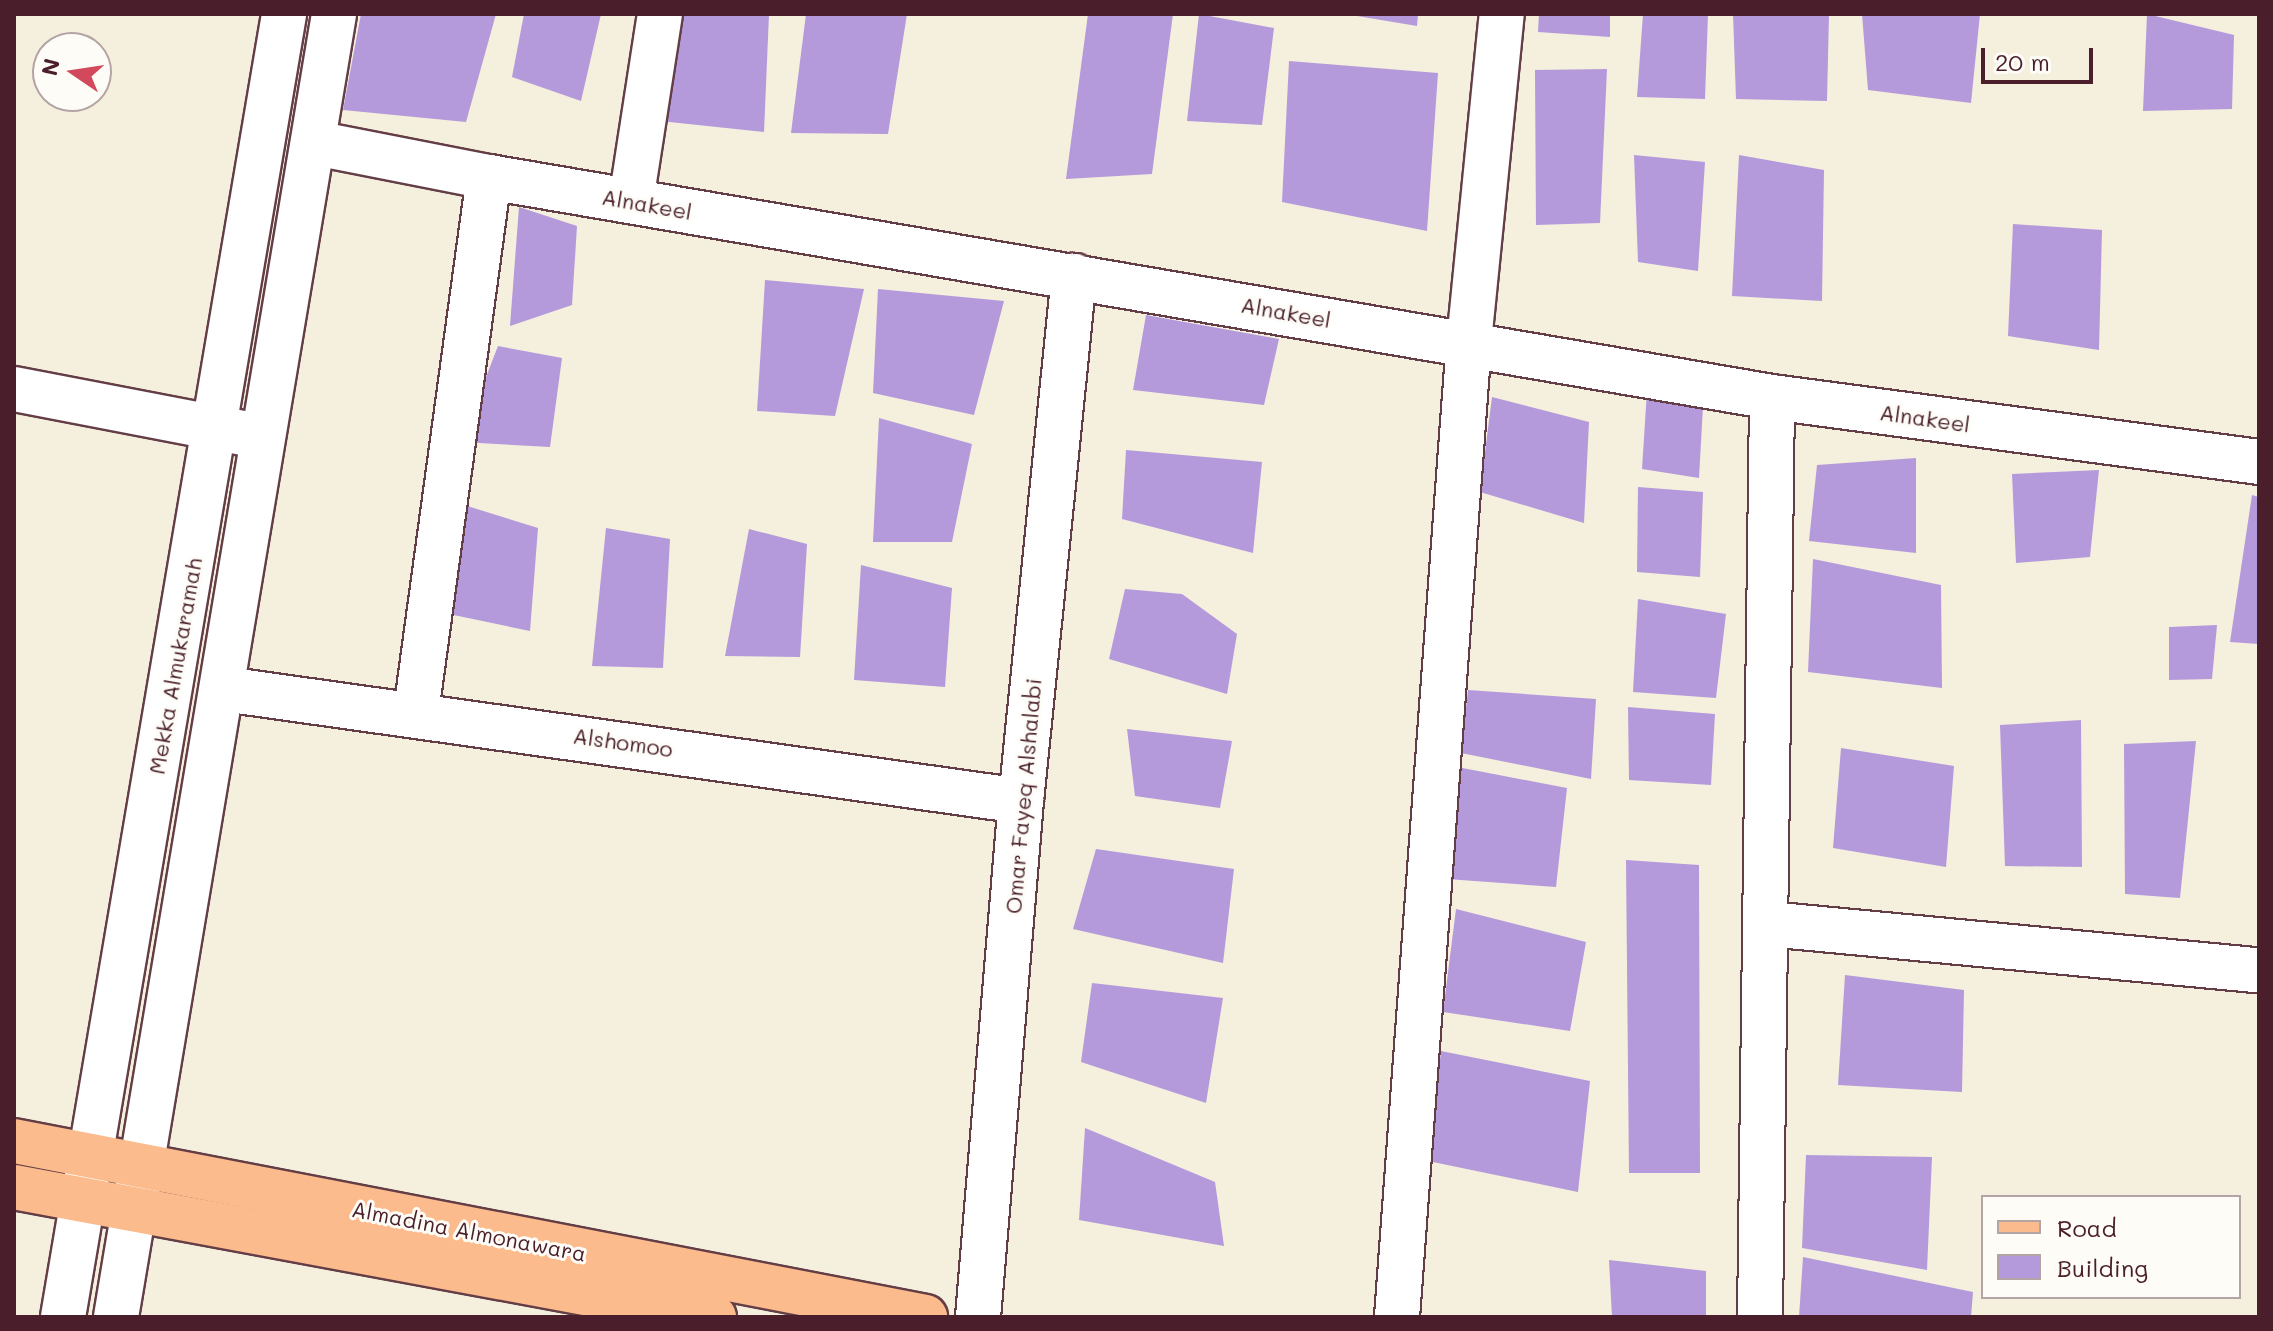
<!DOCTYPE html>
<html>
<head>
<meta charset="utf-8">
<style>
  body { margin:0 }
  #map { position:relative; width:2273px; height:1331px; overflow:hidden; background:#f5efdd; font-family:Mali,sans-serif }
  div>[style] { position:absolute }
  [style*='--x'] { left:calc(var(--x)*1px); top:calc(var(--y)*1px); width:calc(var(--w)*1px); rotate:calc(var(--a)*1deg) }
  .building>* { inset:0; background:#b49adb }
  .roads { filter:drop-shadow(2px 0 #643e46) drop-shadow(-2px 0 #643e46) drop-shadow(0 2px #643e46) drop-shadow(0 -2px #643e46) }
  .minor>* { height:44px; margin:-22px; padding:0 22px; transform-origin:22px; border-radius:22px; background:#fff }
  .major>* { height:44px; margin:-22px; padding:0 22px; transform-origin:22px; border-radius:22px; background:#fbbb8d }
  span { translate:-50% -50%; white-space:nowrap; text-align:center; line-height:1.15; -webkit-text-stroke:6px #fdfcf7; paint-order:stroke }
  .street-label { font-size:22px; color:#4a1f2b }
  .frame { position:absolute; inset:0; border:16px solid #4a1f2b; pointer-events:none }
  .legend { position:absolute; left:1981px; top:1195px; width:260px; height:104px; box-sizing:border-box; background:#fdfcf7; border:2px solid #b5a4a5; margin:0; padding:10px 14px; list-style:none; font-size:24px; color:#4a1f2b }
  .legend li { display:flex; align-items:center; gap:16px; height:40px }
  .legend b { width:40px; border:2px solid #b5a4a5 }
  .north { position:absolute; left:32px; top:32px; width:80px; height:80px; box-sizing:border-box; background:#fdfcf7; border:2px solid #b5a4a5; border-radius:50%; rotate:283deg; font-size:22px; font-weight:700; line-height:32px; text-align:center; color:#4a1f2b }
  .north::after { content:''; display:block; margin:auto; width:28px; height:36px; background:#d1495b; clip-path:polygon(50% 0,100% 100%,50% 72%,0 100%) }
  .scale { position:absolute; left:1981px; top:48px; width:112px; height:36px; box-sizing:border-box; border:4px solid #4a1f2b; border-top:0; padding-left:10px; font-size:24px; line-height:28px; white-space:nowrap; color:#4a1f2b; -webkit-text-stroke:6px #fdfcf7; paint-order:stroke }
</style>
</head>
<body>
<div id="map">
  <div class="building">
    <i style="clip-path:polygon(361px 14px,496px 14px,466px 122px,343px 110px)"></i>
    <i style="clip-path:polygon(524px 14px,601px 14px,581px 101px,512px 77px)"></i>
    <i style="clip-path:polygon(680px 14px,769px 14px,764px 132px,660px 121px)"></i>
    <i style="clip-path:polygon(806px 14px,907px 14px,888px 134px,791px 133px)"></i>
    <i style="clip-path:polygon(1088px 14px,1173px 14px,1152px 174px,1066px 179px)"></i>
    <i style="clip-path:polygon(1199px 14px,1274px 28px,1262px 125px,1187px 121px)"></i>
    <i style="clip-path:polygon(1357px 14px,1418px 14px,1417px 26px,1357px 16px)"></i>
    <i style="clip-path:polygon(1539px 14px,1610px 14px,1610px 37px,1538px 32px)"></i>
    <i style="clip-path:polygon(1643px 14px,1708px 14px,1705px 99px,1637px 97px)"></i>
    <i style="clip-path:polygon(1733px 14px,1829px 14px,1827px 101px,1736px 99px)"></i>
    <i style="clip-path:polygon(1862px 14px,1980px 14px,1971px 103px,1868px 90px)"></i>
    <i style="clip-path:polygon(2147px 14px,2234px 35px,2232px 109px,2143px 111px)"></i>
    <i style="clip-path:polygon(1289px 61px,1438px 73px,1427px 231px,1282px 202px)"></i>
    <i style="clip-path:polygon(1607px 69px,1600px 223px,1536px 225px,1535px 70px)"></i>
    <i style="clip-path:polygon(1634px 155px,1705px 162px,1698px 271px,1638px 262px)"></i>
    <i style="clip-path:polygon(1739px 155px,1824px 170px,1822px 301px,1732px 296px)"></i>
    <i style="clip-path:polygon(519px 207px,577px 226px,572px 305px,510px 326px)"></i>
    <i style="clip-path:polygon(2013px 224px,2102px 230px,2099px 350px,2008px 336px)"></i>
    <i style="clip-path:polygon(765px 280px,864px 289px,835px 416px,757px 411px)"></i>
    <i style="clip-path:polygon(878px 289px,1004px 301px,974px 415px,873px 393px)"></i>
    <i style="clip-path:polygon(1146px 315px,1279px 339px,1264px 405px,1133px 390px)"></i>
    <i style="clip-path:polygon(498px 346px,562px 358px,550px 447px,461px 442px)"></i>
    <i style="clip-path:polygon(1647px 391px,1703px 406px,1699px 478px,1642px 469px)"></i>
    <i style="clip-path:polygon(1492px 397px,1589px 422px,1584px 523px,1480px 492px)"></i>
    <i style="clip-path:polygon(879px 418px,972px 444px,952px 542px,873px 542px)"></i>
    <i style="clip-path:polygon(1126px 450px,1262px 462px,1253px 553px,1122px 519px)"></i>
    <i style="clip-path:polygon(1916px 458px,1916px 553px,1809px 541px,1817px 465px)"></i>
    <i style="clip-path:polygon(2099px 470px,2090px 557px,2016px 563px,2012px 474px)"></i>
    <i style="clip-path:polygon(1638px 487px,1703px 492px,1700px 577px,1637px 572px)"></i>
    <i style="clip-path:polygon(2252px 495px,2259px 497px,2259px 644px,2230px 642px)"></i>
    <i style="clip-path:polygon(464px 505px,538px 528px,530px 631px,444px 613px)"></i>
    <i style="clip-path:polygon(606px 528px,670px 539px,663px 668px,592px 666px)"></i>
    <i style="clip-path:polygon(749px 529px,807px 544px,800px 657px,725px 656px)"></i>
    <i style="clip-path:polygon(1813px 559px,1941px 585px,1942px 688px,1808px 672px)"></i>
    <i style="clip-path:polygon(861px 565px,952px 588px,945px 687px,854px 680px)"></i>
    <i style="clip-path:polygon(1125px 589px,1182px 594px,1237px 634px,1227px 694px,1109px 659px)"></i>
    <i style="clip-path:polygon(1638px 599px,1726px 614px,1716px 698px,1633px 692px)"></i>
    <i style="clip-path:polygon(2217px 625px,2212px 679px,2169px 680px,2169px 627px)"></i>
    <i style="clip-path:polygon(1468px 690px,1596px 699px,1591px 779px,1461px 753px)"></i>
    <i style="clip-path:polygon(1628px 707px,1715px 714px,1711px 785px,1629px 780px)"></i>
    <i style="clip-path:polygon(2081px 720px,2082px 867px,2005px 866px,2000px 725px)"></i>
    <i style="clip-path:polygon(1127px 729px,1232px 741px,1220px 808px,1135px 796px)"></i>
    <i style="clip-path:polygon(2196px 741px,2180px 898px,2125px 894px,2124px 744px)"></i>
    <i style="clip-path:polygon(1841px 748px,1954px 766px,1946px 867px,1833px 848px)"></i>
    <i style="clip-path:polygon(1452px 766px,1567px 788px,1556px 887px,1447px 879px)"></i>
    <i style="clip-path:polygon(1096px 849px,1234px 869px,1223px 963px,1073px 929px)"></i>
    <i style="clip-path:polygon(1626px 860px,1699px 865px,1700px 1173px,1629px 1173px)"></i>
    <i style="clip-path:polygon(1456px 909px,1586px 942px,1570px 1031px,1443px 1012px)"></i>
    <i style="clip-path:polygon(1845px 975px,1964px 990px,1962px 1092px,1838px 1085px)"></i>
    <i style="clip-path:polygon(1092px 983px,1223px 998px,1206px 1103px,1081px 1062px)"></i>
    <i style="clip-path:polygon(1441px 1051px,1590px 1081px,1578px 1192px,1428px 1161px)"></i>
    <i style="clip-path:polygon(1085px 1128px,1215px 1182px,1224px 1246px,1079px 1220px)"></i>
    <i style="clip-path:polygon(1806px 1155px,1932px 1157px,1927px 1270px,1802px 1248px)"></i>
    <i style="clip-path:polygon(1803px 1257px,1973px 1292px,1971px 1317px,1799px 1317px)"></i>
    <i style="clip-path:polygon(1609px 1260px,1706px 1271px,1706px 1317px,1612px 1317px)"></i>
  </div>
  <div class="roads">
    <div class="minor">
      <i style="--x:315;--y:143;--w:177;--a:11.1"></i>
      <i style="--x:489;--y:177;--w:1302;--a:9.73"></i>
      <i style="--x:1772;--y:397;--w:491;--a:7.6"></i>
      <i style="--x:631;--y:201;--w:189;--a:-81.2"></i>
      <i style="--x:14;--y:389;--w:233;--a:10.9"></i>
      <i style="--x:224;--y:689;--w:805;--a:8"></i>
      <i style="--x:416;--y:712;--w:540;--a:-82.23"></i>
      <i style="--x:1768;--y:924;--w:493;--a:5.4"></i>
      <i style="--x:63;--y:1317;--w:1322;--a:-80.37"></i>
      <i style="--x:116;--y:1317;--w:1321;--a:-80.5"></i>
      <i style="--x:978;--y:1317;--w:518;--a:-85.24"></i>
      <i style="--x:1021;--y:801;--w:528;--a:-84.24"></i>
      <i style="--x:1397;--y:1317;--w:978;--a:-85.78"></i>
      <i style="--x:1469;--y:342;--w:330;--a:-84.3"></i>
      <i style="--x:1760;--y:1317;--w:920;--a:-89.25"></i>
    </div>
    <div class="major">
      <i style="--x:14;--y:1141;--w:928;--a:10.93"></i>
      <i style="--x:14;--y:1187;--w:712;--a:10.52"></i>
    </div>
  </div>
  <div class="street-label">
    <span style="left:647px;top:204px;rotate:10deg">Alnakeel</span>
    <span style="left:1286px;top:312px;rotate:10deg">Alnakeel</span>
    <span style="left:1925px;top:418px;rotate:8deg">Alnakeel</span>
    <span style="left:175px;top:666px;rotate:-80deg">Mekka Almukaramah</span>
    <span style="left:623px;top:742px;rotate:8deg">Alshomoo</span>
    <span style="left:1023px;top:796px;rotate:-85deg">Omar Fayeq Alshalabi</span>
    <span style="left:469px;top:1231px;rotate:11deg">Almadina Almonawara</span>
  </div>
  <div class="frame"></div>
  <ul class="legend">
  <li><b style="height:10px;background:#fbbb8d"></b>Road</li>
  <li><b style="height:22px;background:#b49adb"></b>Building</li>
  </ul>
  <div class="north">N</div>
  <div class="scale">20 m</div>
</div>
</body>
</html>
